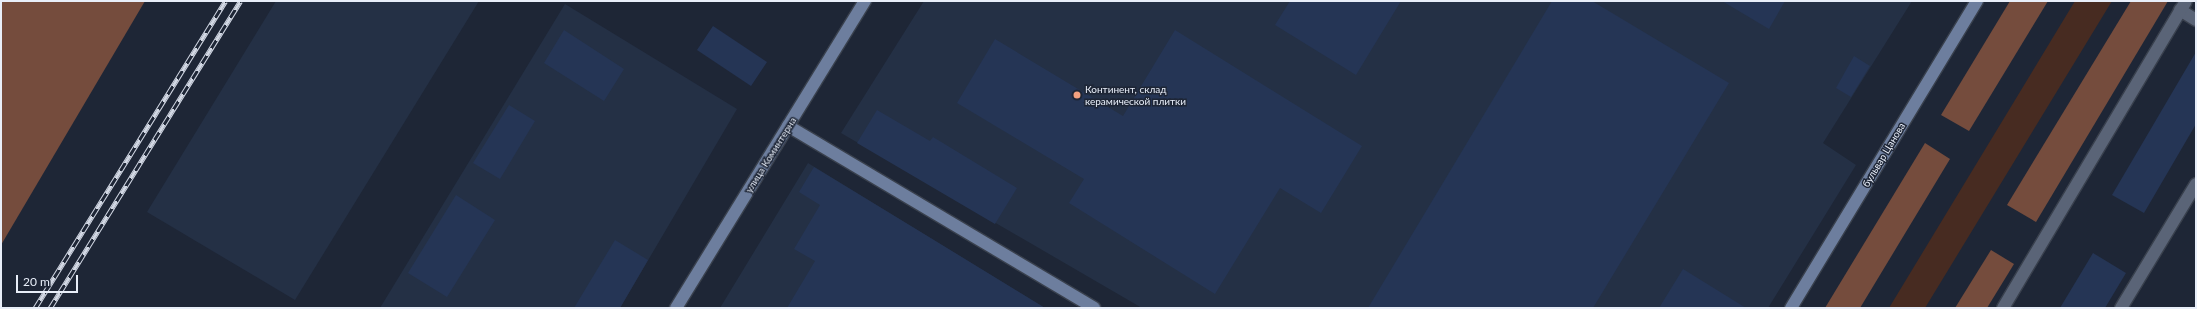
<!DOCTYPE html>
<html>
<head>
<meta charset="utf-8">
<style>
  body { margin:0 }
  #map { position:relative; width:2197px; height:309px; overflow:hidden; background:#1e2636; font-family:Lato,sans-serif }
  div>[style] { position:absolute }
  [style*='--x'] { left:calc(var(--x)*1px); top:calc(var(--y)*1px); width:calc(var(--w)*1px); rotate:calc(var(--a)*1deg) }
  .built>* { inset:0; background:#243045 }
  .green>* { inset:0; background:#472b21 }
  .forest>* { inset:0; background:#754c3d }
  .building>* { inset:0; background:#253555 }
  .roads { filter:drop-shadow(1px 0 #39404d) drop-shadow(-1px 0 #39404d) drop-shadow(0 1px #39404d) drop-shadow(0 -1px #39404d) }
  .lane>* { height:12px; margin:-6px; padding:0 6px; transform-origin:6px; border-radius:6px; background:#5a6477 }
  .street>* { height:12px; margin:-6px; padding:0 6px; transform-origin:6px; border-radius:6px; background:#5a6477 }
  .secondary>* { height:12px; margin:-6px; padding:0 6px; transform-origin:6px; border-radius:6px; background:#6d7e9e }
  .rail>* { height:4.5px; margin-top:-2.25px; transform-origin:0; background:repeating-linear-gradient(90deg,#1e2636 0 9px,#d2d8e4 0 18px); box-sizing:border-box; border-block:1px solid #d2d8e4 }
  .dots>* { width:11px; height:11px; translate:-50% -50%; box-sizing:border-box; border:2px solid #1e2636; border-radius:50% }
  span { translate:-50% -50%; white-space:nowrap; text-align:center; line-height:1.15; -webkit-text-stroke:3px #1e2636; paint-order:stroke }
  .poi-label { font-size:10px; color:#e8eef9 }
  .left { translate:0 -50%; text-align:left }
  .street-label { font-size:10px; color:#e8eef9 }
  .frame { position:absolute; inset:0; border:2px solid #e8eef9; pointer-events:none }
  .scale { position:absolute; left:16px; top:275px; width:62px; height:18px; box-sizing:border-box; border:2px solid #e8eef9; border-top:0; padding-left:5px; font-size:12px; line-height:14px; white-space:nowrap; color:#e8eef9; -webkit-text-stroke:3px #1e2636; paint-order:stroke }
</style>
</head>
<body>
<div id="map">
  <div class="built">
    <i style="clip-path:polygon(276px 1px,479px 1px,295px 300px,147px 212px)"></i>
    <i style="clip-path:polygon(924px 1px,1912px 1px,1823px 143px,1856px 165px,1768px 308px,1142px 308px,841px 133px)"></i>
    <i style="clip-path:polygon(565px 4px,737px 109px,620px 308px,380px 308px)"></i>
    <i style="clip-path:polygon(808px 163px,919px 231px,1045px 308px,720px 308px)"></i>
  </div>
  <div class="green">
    <i style="clip-path:polygon(2075px 1px,2112px 1px,1925px 308px,1889px 308px)"></i>
  </div>
  <div class="forest">
    <i style="clip-path:polygon(1px 1px,145px 1px,1px 245px)"></i>
    <i style="clip-path:polygon(2010px 1px,2048px 1px,1969px 131px,1941px 115px)"></i>
    <i style="clip-path:polygon(2131px 1px,2168px 1px,2036px 222px,2007px 205px)"></i>
    <i style="clip-path:polygon(1925px 143px,1950px 159px,1860px 308px,1825px 308px)"></i>
    <i style="clip-path:polygon(1991px 250px,2014px 264px,1987px 308px,1955px 308px)"></i>
  </div>
  <div class="building">
    <i style="clip-path:polygon(1290px 1px,1401px 1px,1356px 75px,1275px 25px)"></i>
    <i style="clip-path:polygon(1552px 1px,1592px 1px,1729px 83px,1593px 308px,1368px 308px)"></i>
    <i style="clip-path:polygon(1722px 1px,1785px 1px,1769px 29px)"></i>
    <i style="clip-path:polygon(713px 26px,767px 62px,751px 86px,697px 50px)"></i>
    <i style="clip-path:polygon(564px 30px,624px 69px,604px 101px,544px 63px)"></i>
    <i style="clip-path:polygon(1175px 30px,1362px 146px,1321px 213px,1280px 188px,1215px 294px,1069px 203px,1084px 179px,957px 103px,995px 39px,1123px 116px)"></i>
    <i style="clip-path:polygon(2196px 52px,2196px 124px,2144px 213px,2112px 195px)"></i>
    <i style="clip-path:polygon(1854px 56px,1870px 66px,1851px 97px,1836px 88px)"></i>
    <i style="clip-path:polygon(509px 105px,535px 121px,500px 179px,473px 163px)"></i>
    <i style="clip-path:polygon(877px 110px,930px 141px,933px 137px,1017px 188px,995px 224px,857px 143px)"></i>
    <i style="clip-path:polygon(814px 167px,929px 237px,1045px 308px,787px 308px,815px 261px,794px 249px,820px 205px,799px 192px)"></i>
    <i style="clip-path:polygon(456px 195px,495px 220px,447px 297px,408px 273px)"></i>
    <i style="clip-path:polygon(615px 240px,648px 260px,620px 308px,574px 308px)"></i>
    <i style="clip-path:polygon(2093px 253px,2126px 273px,2105px 308px,2060px 308px)"></i>
    <i style="clip-path:polygon(1683px 269px,1746px 308px,1659px 308px)"></i>
  </div>
  <div class="roads">
    <div class="lane">
      <i style="--x:2180;--y:10;--w:19;--a:32"></i>
      <i style="--x:2121;--y:308;--w:145;--a:-58.8"></i>
    </div>
    <div class="street">
      <i style="--x:2003;--y:308;--w:357;--a:-59.2"></i>
    </div>
    <div class="secondary">
      <i style="--x:788;--y:126;--w:356;--a:30.7"></i>
      <i style="--x:676;--y:308;--w:361;--a:-58.4"></i>
      <i style="--x:1791;--y:308;--w:359;--a:-58.8"></i>
    </div>
  </div>
  <div class="rail">
    <i style="--x:35;--y:308;--w:361;--a:-58.2"></i>
    <i style="--x:50;--y:308;--w:361;--a:-58.2"></i>
  </div>
  <div class="dots">
    <i style="left:1077px;top:95px;background:#f2a080"></i>
  </div>
  <div class="poi-label">
    <span class="left" style="left:1085px;top:95px">Континент, склад<br>керамической плитки</span>
  </div>
  <div class="street-label">
    <span style="left:771px;top:155px;rotate:-58deg">улица Коминтерна</span>
    <span style="left:1884px;top:155px;rotate:-59deg">бульвар Цанова</span>
  </div>
  <div class="frame"></div>
  <div class="scale">20 m</div>
</div>
</body>
</html>
